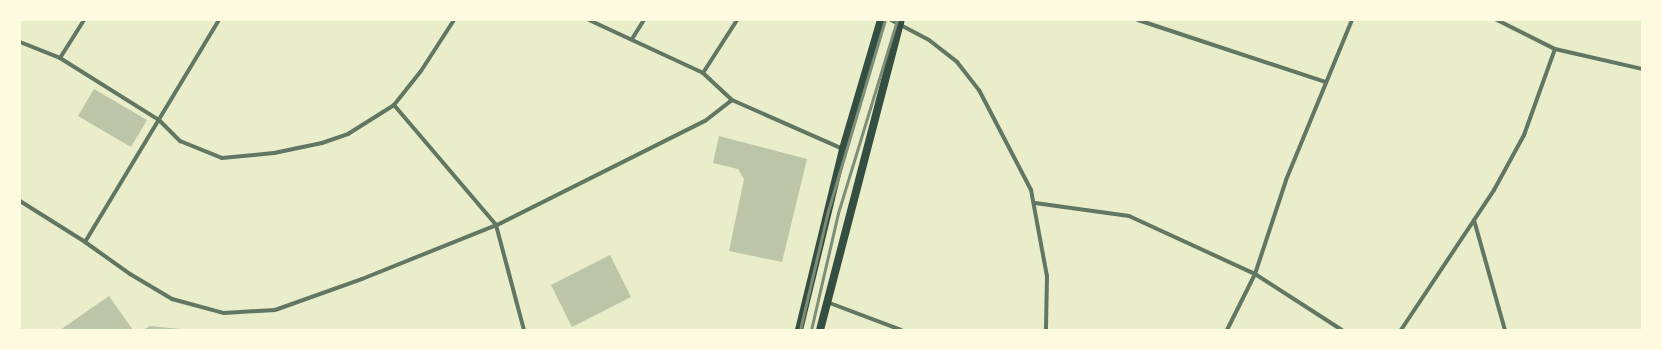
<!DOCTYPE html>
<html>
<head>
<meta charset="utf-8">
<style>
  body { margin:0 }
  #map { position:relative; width:1662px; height:350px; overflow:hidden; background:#e9edc9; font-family:Helvetica,sans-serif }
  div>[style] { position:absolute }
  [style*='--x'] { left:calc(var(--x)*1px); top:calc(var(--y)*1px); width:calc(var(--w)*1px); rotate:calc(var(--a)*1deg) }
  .building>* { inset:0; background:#bcc5a7 }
  .minor>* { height:4px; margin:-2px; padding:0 2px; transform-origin:2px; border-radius:2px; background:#617663 }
  .secondary>* { height:8px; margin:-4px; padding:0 4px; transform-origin:4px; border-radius:4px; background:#344e41 }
  .rail>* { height:3px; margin:-1.5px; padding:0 1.5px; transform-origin:1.5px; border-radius:1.5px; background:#7c8e77 }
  span { translate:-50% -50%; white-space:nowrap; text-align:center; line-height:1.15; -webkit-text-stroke:3.5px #fefae0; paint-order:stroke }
  .frame { position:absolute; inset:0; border:21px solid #fefae0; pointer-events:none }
</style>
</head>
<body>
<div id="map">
  <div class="building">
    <i style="clip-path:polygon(94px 89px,147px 120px,131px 147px,78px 116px)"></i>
    <i style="clip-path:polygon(719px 136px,807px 159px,782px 262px,729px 251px,744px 179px,738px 169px,713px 163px)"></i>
    <i style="clip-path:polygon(610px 255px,631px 297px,572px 327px,551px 285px)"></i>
    <i style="clip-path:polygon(109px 296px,133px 330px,60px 330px)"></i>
    <i style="clip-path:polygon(150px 326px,181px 329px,181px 330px,143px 330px)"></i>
  </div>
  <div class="minor">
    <i style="--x:589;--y:20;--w:126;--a:24.9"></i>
    <i style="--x:703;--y:73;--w:40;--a:43"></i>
    <i style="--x:732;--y:100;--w:121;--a:23.8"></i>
    <i style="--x:891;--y:20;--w:43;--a:27.8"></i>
    <i style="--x:929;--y:40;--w:36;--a:38"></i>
    <i style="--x:957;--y:62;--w:36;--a:52"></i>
    <i style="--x:979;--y:90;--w:113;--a:62.5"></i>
    <i style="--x:1031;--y:190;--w:87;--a:79.5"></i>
    <i style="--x:1047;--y:276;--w:54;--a:91.1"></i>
    <i style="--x:1138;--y:20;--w:198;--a:18.3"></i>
    <i style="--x:1497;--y:20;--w:65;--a:26.6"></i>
    <i style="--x:1555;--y:49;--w:89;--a:12.9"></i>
    <i style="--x:632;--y:39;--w:22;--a:-58"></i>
    <i style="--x:20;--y:42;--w:43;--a:21.8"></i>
    <i style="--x:60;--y:58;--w:117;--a:32.1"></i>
    <i style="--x:159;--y:120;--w:30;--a:45"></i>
    <i style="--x:180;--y:141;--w:45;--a:22"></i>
    <i style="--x:222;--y:158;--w:52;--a:-5.5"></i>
    <i style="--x:274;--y:153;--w:49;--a:-11.8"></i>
    <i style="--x:322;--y:143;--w:28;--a:-19"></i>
    <i style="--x:348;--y:134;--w:54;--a:-32.2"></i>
    <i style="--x:394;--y:105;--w:43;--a:-51.5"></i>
    <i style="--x:421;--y:71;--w:61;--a:-57.1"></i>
    <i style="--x:60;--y:58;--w:45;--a:-57.7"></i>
    <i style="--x:703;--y:73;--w:63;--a:-57.3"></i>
    <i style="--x:394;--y:105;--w:157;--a:49.6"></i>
    <i style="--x:496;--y:225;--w:109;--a:75.1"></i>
    <i style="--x:20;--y:201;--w:77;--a:32.2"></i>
    <i style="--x:85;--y:242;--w:55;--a:35.4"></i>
    <i style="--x:130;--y:274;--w:49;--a:30.8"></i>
    <i style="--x:172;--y:299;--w:54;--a:15.1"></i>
    <i style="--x:224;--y:313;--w:51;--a:-3.4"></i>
    <i style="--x:275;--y:310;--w:92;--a:-19.6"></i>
    <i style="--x:362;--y:279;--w:150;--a:-21.9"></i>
    <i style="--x:501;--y:223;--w:228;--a:-26.6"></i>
    <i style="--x:705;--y:121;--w:34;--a:-38"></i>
    <i style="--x:1035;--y:203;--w:95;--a:7.9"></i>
    <i style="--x:1129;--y:216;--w:139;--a:24.7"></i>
    <i style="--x:1255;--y:274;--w:103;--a:32.8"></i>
    <i style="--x:1474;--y:220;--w:114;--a:74.3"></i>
    <i style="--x:85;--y:242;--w:259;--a:-58.9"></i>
    <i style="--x:827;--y:302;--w:79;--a:20.7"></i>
    <i style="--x:1227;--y:330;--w:63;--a:-63.4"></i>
    <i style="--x:1255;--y:274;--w:99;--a:-71.7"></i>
    <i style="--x:1286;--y:180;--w:173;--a:-67.6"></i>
    <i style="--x:1401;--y:330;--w:168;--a:-56.4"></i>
    <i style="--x:1494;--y:190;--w:63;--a:-61.4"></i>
    <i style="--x:1524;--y:135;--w:91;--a:-70.2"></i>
  </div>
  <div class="secondary">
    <i style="--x:799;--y:330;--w:186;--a:-76.3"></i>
    <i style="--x:843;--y:149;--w:134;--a:-73.6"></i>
    <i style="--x:820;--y:330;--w:320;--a:-75.4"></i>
  </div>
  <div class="rail">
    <i style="--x:800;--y:330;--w:122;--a:-76.8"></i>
    <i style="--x:828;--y:211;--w:199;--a:-73.4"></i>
    <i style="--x:811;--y:330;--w:120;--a:-77"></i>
    <i style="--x:838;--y:213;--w:202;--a:-73"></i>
  </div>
  <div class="frame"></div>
</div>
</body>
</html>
